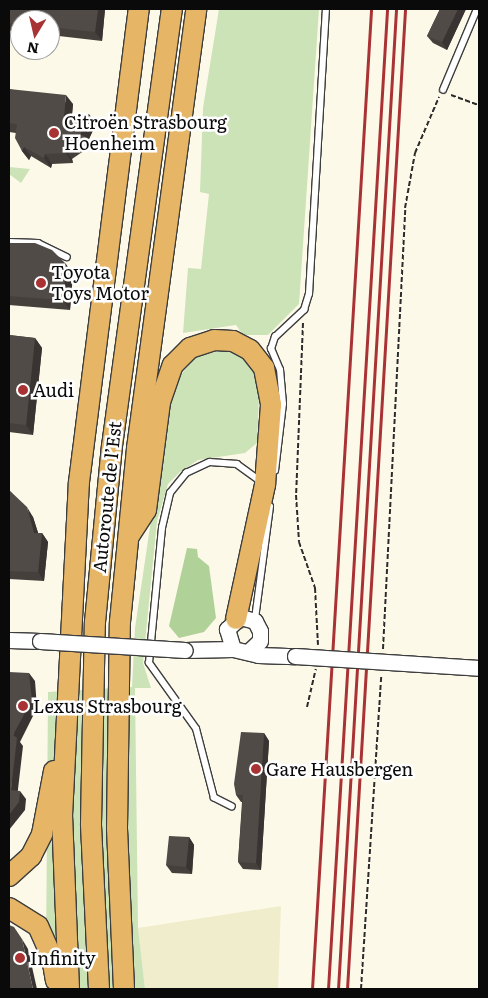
<!DOCTYPE html>
<html>
<head>
<meta charset="utf-8">
<style>
  body { margin:0 }
  #map { position:relative; width:488px; height:998px; overflow:hidden; background:#fdf9e9; font-family:Literata,serif }
  div>[style] { position:absolute }
  [style*='--x'] { left:calc(var(--x)*1px); top:calc(var(--y)*1px); width:calc(var(--w)*1px); rotate:calc(var(--a)*1deg) }
  .farmland>* { inset:0; background:#efedcc }
  .green>* { inset:0; background:#cce2b7 }
  .forest>* { inset:0; background:#b0d198 }
  .path>* { height:2px; margin-top:-1px; transform-origin:0; background:repeating-linear-gradient(90deg,#2c2c2c 0 5px,transparent 0 7.5px) }
  .roads { filter:drop-shadow(1px 0 #3d3d3d) drop-shadow(-1px 0 #3d3d3d) drop-shadow(0 1px #3d3d3d) drop-shadow(0 -1px #3d3d3d) }
  .service>* { height:5.5px; margin:-2.75px; padding:0 2.75px; transform-origin:2.75px; border-radius:2.75px; background:#fff }
  .tertiary>* { height:15px; margin:-7.5px; padding:0 7.5px; transform-origin:7.5px; border-radius:7.5px; background:#fff }
  .trunk>* { height:20px; margin:-10px; padding:0 10px; transform-origin:10px; border-radius:10px; background:#e6b666 }
  .rail>* { height:3px; margin:-1.5px; padding:0 1.5px; transform-origin:1.5px; border-radius:1.5px; background:#a93234 }
  .bridges { filter:drop-shadow(1px 0 #3d3d3d) drop-shadow(-1px 0 #3d3d3d) drop-shadow(0 1px #3d3d3d) drop-shadow(0 -1px #3d3d3d) }
  .tertiary-bridge>* { height:15px; margin:-7.5px; padding:0 7.5px; transform-origin:7.5px; border-radius:7.5px; background:#fff }
  .wall>* { inset:0; background:#46403d }
  .shaded-wall>* { inset:0; background:#393432 }
  .building>* { inset:0; background:#514b47 }
  .dots>* { width:14px; height:14px; translate:-50% -50%; box-sizing:border-box; border:2px solid #fff; border-radius:50% }
  span { translate:-50% -50%; white-space:nowrap; text-align:center; line-height:1.15; -webkit-text-stroke:5px #fff; paint-order:stroke }
  .poi-label { font-size:18px; color:#0a0a0a }
  .left { translate:0 -50%; text-align:left }
  .street-label { font-size:18px; color:#0a0a0a }
  .frame { position:absolute; inset:0; border:10px solid #0a0a0a; pointer-events:none }
  .north { position:absolute; left:10px; top:10px; width:50px; height:50px; box-sizing:border-box; background:#fff; border:1px solid #9d9d9d; border-radius:50%; rotate:189deg; font-size:14px; font-weight:700; line-height:20px; text-align:center; color:#0a0a0a }
  .north::after { content:''; display:block; margin:auto; width:18px; height:22px; background:#a93234; clip-path:polygon(50% 0,100% 100%,50% 72%,0 100%) }
</style>
</head>
<body>
<div id="map">
  <div class="farmland">
    <i style="clip-path:polygon(281px 906px,278px 989px,145px 989px,138px 928px)"></i>
  </div>
  <div class="green">
    <i style="clip-path:polygon(219px 9px,319px 9px,299px 304px,268px 335px,243px 335px,236px 325px,183px 333px,188px 268px,201px 269px,209px 194px,200px 192px,203px 108px)"></i>
    <i style="clip-path:polygon(9px 167px,30px 169px,21px 183px,9px 174px)"></i>
    <i style="clip-path:polygon(230px 349px,246px 356px,260px 374px,257px 443px,245px 453px,198px 460px,180px 472px,168px 484px,157px 521px,143px 663px,151px 688px,135px 688px,138px 928px,145px 989px,51px 989px,46px 955px,48px 692px,132px 687px,135px 628px,168px 406px,175px 382px,196px 356px)"></i>
  </div>
  <div class="forest">
    <i style="clip-path:polygon(187px 548px,197px 549px,198px 557px,209px 566px,216px 618px,204px 632px,179px 638px,169px 626px)"></i>
  </div>
  <div class="path">
    <i style="--x:451;--y:95;--w:30;--a:20"></i>
    <i style="--x:303;--y:323;--w:172;--a:92.3"></i>
    <i style="--x:296;--y:495;--w:47;--a:86.3"></i>
    <i style="--x:299;--y:542;--w:49;--a:70.8"></i>
    <i style="--x:315;--y:588;--w:57;--a:87"></i>
    <i style="--x:383;--y:649;--w:442;--a:-87.1"></i>
    <i style="--x:405;--y:208;--w:56;--a:-79.7"></i>
    <i style="--x:415;--y:153;--w:61;--a:-66.8"></i>
    <i style="--x:307;--y:707;--w:39;--a:-77"></i>
    <i style="--x:361;--y:989;--w:314;--a:-86.3"></i>
  </div>
  <div class="roads">
    <div class="service">
      <i style="--x:443;--y:90;--w:88;--a:-67.2"></i>
      <i style="--x:9;--y:242;--w:29;--a:2"></i>
      <i style="--x:38;--y:243;--w:32;--a:26"></i>
      <i style="--x:275;--y:471;--w:67;--a:-83.2"></i>
      <i style="--x:283;--y:404;--w:34;--a:-95"></i>
      <i style="--x:280;--y:370;--w:23;--a:-113"></i>
      <i style="--x:271;--y:349;--w:13;--a:-72"></i>
      <i style="--x:275;--y:337;--w:40;--a:-43"></i>
      <i style="--x:304;--y:310;--w:17;--a:-73"></i>
      <i style="--x:309;--y:294;--w:286;--a:-86.6"></i>
      <i style="--x:255;--y:619;--w:113;--a:-82.4"></i>
      <i style="--x:232;--y:807;--w:20;--a:-153"></i>
      <i style="--x:214;--y:798;--w:71;--a:-104.6"></i>
      <i style="--x:196;--y:729;--w:81;--a:-125.5"></i>
      <i style="--x:149;--y:663;--w:136;--a:-84.5"></i>
      <i style="--x:162;--y:528;--w:36;--a:-77"></i>
      <i style="--x:170;--y:493;--w:26;--a:-51"></i>
      <i style="--x:186;--y:473;--w:26;--a:-25"></i>
      <i style="--x:210;--y:462;--w:27;--a:4"></i>
      <i style="--x:237;--y:464;--w:29;--a:36"></i>
    </div>
    <div class="tertiary">
      <i style="--x:9;--y:640;--w:31;--a:2"></i>
      <i style="--x:185;--y:650;--w:48;--a:-1.2"></i>
      <i style="--x:248;--y:652;--w:16;--a:-43"></i>
      <i style="--x:260;--y:641;--w:10;--a:-90"></i>
      <i style="--x:260;--y:631;--w:11;--a:-117"></i>
      <i style="--x:255;--y:621;--w:16;--a:-165"></i>
      <i style="--x:240;--y:617;--w:18;--a:137"></i>
      <i style="--x:227;--y:629;--w:21;--a:73"></i>
      <i style="--x:233;--y:649;--w:26;--a:13"></i>
      <i style="--x:258;--y:655;--w:37;--a:2"></i>
    </div>
    <div class="trunk">
      <i style="--x:129;--y:536;--w:31;--a:-57"></i>
      <i style="--x:146;--y:510;--w:109;--a:-82.6"></i>
      <i style="--x:160;--y:402;--w:39;--a:-71"></i>
      <i style="--x:173;--y:365;--w:24;--a:-45"></i>
      <i style="--x:190;--y:348;--w:25;--a:-18"></i>
      <i style="--x:214;--y:340;--w:19;--a:3"></i>
      <i style="--x:233;--y:341;--w:19;--a:28"></i>
      <i style="--x:250;--y:350;--w:23;--a:52"></i>
      <i style="--x:264;--y:368;--w:38;--a:79"></i>
      <i style="--x:271;--y:405;--w:80;--a:94.3"></i>
      <i style="--x:265;--y:485;--w:137;--a:102.2"></i>
      <i style="--x:9;--y:876;--w:30;--a:-42"></i>
      <i style="--x:31;--y:856;--w:25;--a:-63"></i>
      <i style="--x:42;--y:834;--w:64;--a:-79.2"></i>
      <i style="--x:9;--y:908;--w:34;--a:32"></i>
      <i style="--x:38;--y:926;--w:35;--a:66"></i>
      <i style="--x:52;--y:958;--w:23;--a:80"></i>
      <i style="--x:69;--y:989;--w:173;--a:-92.3"></i>
      <i style="--x:62;--y:816;--w:334;--a:-87.1"></i>
      <i style="--x:79;--y:482;--w:477;--a:-82.8"></i>
      <i style="--x:99;--y:989;--w:165;--a:-92.8"></i>
      <i style="--x:91;--y:824;--w:202;--a:-88.9"></i>
      <i style="--x:95;--y:622;--w:177;--a:-84.5"></i>
      <i style="--x:112;--y:446;--w:441;--a:-82.2"></i>
      <i style="--x:124;--y:989;--w:161;--a:-92.5"></i>
      <i style="--x:117;--y:828;--w:206;--a:-89.2"></i>
      <i style="--x:120;--y:622;--w:175;--a:-84.4"></i>
      <i style="--x:137;--y:448;--w:443;--a:-82.3"></i>
    </div>
  </div>
  <div class="rail">
    <i style="--x:312;--y:989;--w:982;--a:-86.55"></i>
    <i style="--x:328;--y:989;--w:982;--a:-86.55"></i>
    <i style="--x:338;--y:989;--w:982;--a:-86.61"></i>
    <i style="--x:347;--y:989;--w:982;--a:-86.61"></i>
  </div>
  <div class="bridges">
    <div class="tertiary-bridge">
      <i style="--x:40;--y:641;--w:145;--a:3.6"></i>
      <i style="--x:295;--y:656;--w:184;--a:3.7"></i>
    </div>
  </div>
  <div class="wall">
    <i style="clip-path:polygon(9px 9px,105px 9px,102px 41px,50px 35px,50px 20px,20px 20px,20px 32px,9px 31px)"></i>
    <i style="clip-path:polygon(440px 9px,466px 9px,447px 50px,433px 43px,427px 36px)"></i>
    <i style="clip-path:polygon(9px 89px,73px 104px,72px 115px,96px 124px,88px 141px,91px 146px,72px 159px,73px 163px,52px 164px,51px 168px,31px 156px,29px 160px,22px 151px,16px 133px,9px 132px)"></i>
    <i style="clip-path:polygon(9px 243px,73px 274px,70px 310px,9px 305px)"></i>
    <i style="clip-path:polygon(9px 335px,35px 338px,42px 348px,33px 435px,9px 432px)"></i>
    <i style="clip-path:polygon(9px 490px,33px 517px,38px 533px,42px 533px,48px 542px,44px 581px,9px 579px)"></i>
    <i style="clip-path:polygon(264px 733px,269px 741px,261px 870px,243px 869px,238px 862px,242px 802px,241px 802px,236px 795px)"></i>
    <i style="clip-path:polygon(189px 837px,194px 845px,192px 874px,172px 873px,166px 865px)"></i>
  </div>
  <div class="shaded-wall">
    <i style="clip-path:polygon(98px 9px,105px 9px,102px 41px,95px 32px)"></i>
    <i style="clip-path:polygon(458px 9px,466px 9px,447px 50px,442px 42px)"></i>
    <i style="clip-path:polygon(66px 95px,73px 104px,71px 125px,64px 116px)"></i>
    <i style="clip-path:polygon(89px 114px,96px 124px,88px 141px,85px 136px,80px 135px)"></i>
    <i style="clip-path:polygon(24px 147px,31px 156px,29px 160px,22px 151px)"></i>
    <i style="clip-path:polygon(65px 149px,72px 159px,73px 163px,66px 153px)"></i>
    <i style="clip-path:polygon(45px 154px,52px 164px,51px 168px,44px 158px)"></i>
    <i style="clip-path:polygon(66px 264px,73px 274px,70px 310px,63px 300px)"></i>
    <i style="clip-path:polygon(35px 338px,42px 348px,33px 435px,26px 425px)"></i>
    <i style="clip-path:polygon(27px 507px,33px 517px,41px 542px,34px 533px)"></i>
    <i style="clip-path:polygon(42px 533px,48px 542px,44px 581px,38px 572px)"></i>
    <i style="clip-path:polygon(29px 673px,35px 681px,37px 708px,20px 742px,23px 746px,17px 798px,11px 790px,13px 735px)"></i>
    <i style="clip-path:polygon(264px 733px,269px 741px,261px 870px,256px 863px)"></i>
    <i style="clip-path:polygon(20px 791px,26px 799px,25px 810px,9px 830px,9px 815px)"></i>
    <i style="clip-path:polygon(189px 837px,194px 845px,192px 874px,186px 867px)"></i>
    <i style="clip-path:polygon(22px 939px,28px 949px,37px 989px,33px 989px)"></i>
  </div>
  <div class="building">
    <i style="clip-path:polygon(9px 9px,98px 9px,95px 32px,50px 27px,50px 20px,20px 20px,20px 24px,9px 23px)"></i>
    <i style="clip-path:polygon(440px 9px,458px 9px,442px 42px,427px 36px)"></i>
    <i style="clip-path:polygon(9px 89px,66px 95px,64px 116px,89px 114px,80px 135px,85px 136px,65px 149px,66px 153px,45px 154px,44px 158px,24px 147px,22px 151px,15px 138px,17px 124px,9px 123px)"></i>
    <i style="clip-path:polygon(9px 243px,35px 243px,52px 250px,66px 264px,63px 300px,9px 296px)"></i>
    <i style="clip-path:polygon(9px 335px,35px 338px,26px 425px,9px 423px)"></i>
    <i style="clip-path:polygon(9px 490px,27px 507px,34px 533px,42px 533px,38px 572px,9px 571px)"></i>
    <i style="clip-path:polygon(9px 672px,29px 673px,32px 700px,13px 735px,17px 738px,11px 790px,20px 791px,19px 802px,9px 815px)"></i>
    <i style="clip-path:polygon(241px 732px,264px 733px,256px 863px,238px 862px,243px 795px,236px 795px,234px 784px)"></i>
    <i style="clip-path:polygon(169px 836px,189px 837px,186px 867px,166px 865px)"></i>
    <i style="clip-path:polygon(9px 925px,14px 927px,22px 939px,33px 989px,9px 989px)"></i>
  </div>
  <div class="dots">
    <i style="left:54px;top:133px;background:#a93234"></i>
    <i style="left:41px;top:283px;background:#a93234"></i>
    <i style="left:23px;top:390px;background:#a93234"></i>
    <i style="left:23px;top:706px;background:#a93234"></i>
    <i style="left:256px;top:769px;background:#a93234"></i>
    <i style="left:20px;top:958px;background:#a93234"></i>
  </div>
  <div class="poi-label">
    <span class="left" style="left:64px;top:133px">Citroën Strasbourg<br>Hoenheim</span>
    <span class="left" style="left:51px;top:283px">Toyota<br>Toys Motor</span>
    <span class="left" style="left:33px;top:390px">Audi</span>
    <span class="left" style="left:33px;top:706px">Lexus Strasbourg</span>
    <span class="left" style="left:266px;top:769px">Gare Hausbergen</span>
    <span class="left" style="left:30px;top:958px">Infinity</span>
  </div>
  <div class="street-label">
    <span style="left:107px;top:497px;rotate:-84deg">Autoroute de l’Est</span>
  </div>
  <div class="frame"></div>
  <div class="north">N</div>
</div>
</body>
</html>
